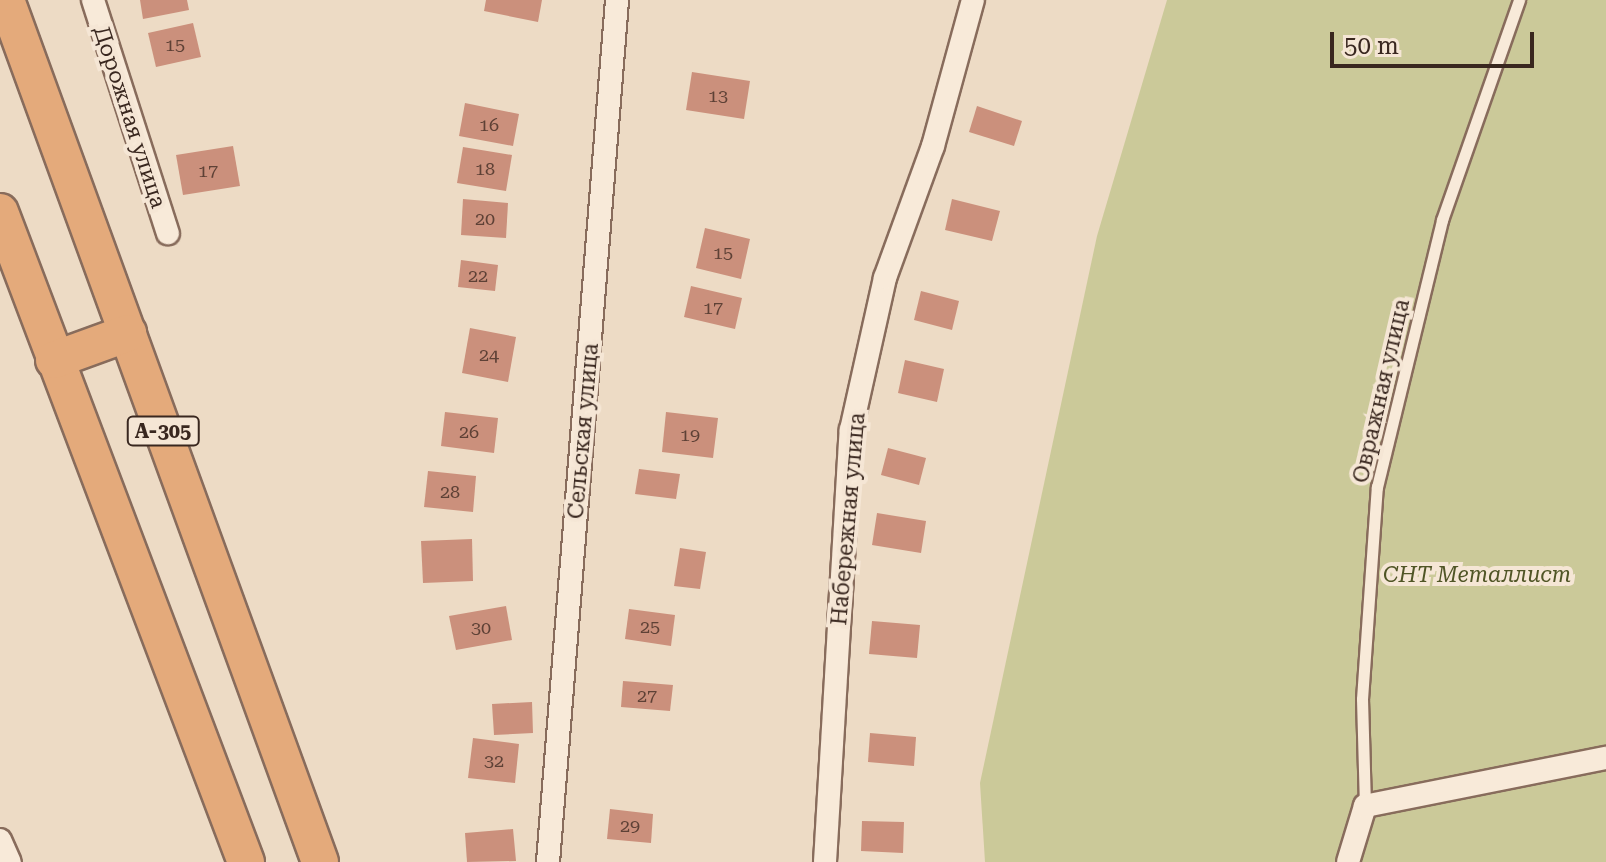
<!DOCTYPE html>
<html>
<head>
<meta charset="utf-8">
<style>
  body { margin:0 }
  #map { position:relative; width:1606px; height:862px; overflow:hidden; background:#eddbc5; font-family:"Roboto Serif",serif }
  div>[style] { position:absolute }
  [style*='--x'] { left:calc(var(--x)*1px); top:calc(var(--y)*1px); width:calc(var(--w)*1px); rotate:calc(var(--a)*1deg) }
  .green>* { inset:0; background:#cbc999 }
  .building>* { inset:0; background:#cb907c }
  .roads { filter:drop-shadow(2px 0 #886c5c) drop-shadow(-2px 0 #886c5c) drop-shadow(0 2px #886c5c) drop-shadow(0 -2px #886c5c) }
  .service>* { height:11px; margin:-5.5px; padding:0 5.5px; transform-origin:5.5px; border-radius:5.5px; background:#f8ead9 }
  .minor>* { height:22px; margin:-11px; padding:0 11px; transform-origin:11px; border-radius:11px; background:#f8ead9 }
  .trunk>* { height:36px; margin:-18px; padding:0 18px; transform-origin:18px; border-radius:18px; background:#e4aa7b }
  span { translate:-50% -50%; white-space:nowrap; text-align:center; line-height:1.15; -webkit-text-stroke:8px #f5e6d5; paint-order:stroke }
  .number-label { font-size:18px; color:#5e4136 }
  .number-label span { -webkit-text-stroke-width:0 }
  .shield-label span { padding:2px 6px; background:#f5e6d5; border:2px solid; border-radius:6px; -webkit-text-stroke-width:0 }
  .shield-label { font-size:20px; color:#39271f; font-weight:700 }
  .street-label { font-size:22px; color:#39271f }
  .park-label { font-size:22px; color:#505526; font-style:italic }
  .scale { position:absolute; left:1330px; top:32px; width:204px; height:36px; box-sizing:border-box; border:4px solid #39271f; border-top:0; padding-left:10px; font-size:24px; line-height:28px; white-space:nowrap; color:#39271f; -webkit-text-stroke:6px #f5e6d5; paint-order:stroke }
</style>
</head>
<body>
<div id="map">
  <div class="green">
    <i style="clip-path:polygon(1167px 0,1606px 0,1606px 862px,985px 862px,980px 783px,1097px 236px)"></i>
  </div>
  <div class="building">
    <i style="clip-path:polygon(140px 0,187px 0,189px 10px,143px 19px)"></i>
    <i style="clip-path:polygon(486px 0,542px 0,538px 22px,484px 11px)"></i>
    <i style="clip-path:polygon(193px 23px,201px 57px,156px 67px,148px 33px)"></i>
    <i style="clip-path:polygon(692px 72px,750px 81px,744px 119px,686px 110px)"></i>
    <i style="clip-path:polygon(465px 103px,519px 114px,513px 146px,459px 136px)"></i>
    <i style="clip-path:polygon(977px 106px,1022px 121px,1014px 146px,969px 132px)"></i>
    <i style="clip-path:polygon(233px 146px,240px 186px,183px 195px,176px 155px)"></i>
    <i style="clip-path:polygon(463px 147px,512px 155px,506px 191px,457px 183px)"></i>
    <i style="clip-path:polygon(463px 199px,508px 203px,506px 238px,461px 235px)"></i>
    <i style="clip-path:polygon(952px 199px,1000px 211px,992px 241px,945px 230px)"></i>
    <i style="clip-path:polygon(705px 228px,750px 239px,741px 279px,696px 268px)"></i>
    <i style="clip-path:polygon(461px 260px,498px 265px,495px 291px,458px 287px)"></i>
    <i style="clip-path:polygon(691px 286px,742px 298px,735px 329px,684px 317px)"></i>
    <i style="clip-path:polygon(921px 291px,959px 301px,952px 330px,914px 320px)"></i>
    <i style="clip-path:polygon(470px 328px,516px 337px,508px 382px,462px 373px)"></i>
    <i style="clip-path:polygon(905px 360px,944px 369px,937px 402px,898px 393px)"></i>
    <i style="clip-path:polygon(445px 412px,498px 418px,494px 453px,441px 446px)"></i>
    <i style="clip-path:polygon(666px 412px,718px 418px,713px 458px,662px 452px)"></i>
    <i style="clip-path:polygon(888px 448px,926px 458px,919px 485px,881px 475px)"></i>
    <i style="clip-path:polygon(639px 469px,680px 474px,676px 499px,635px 494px)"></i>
    <i style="clip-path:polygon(428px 471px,476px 476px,473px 512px,424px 507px)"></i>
    <i style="clip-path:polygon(877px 513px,926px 521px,921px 553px,872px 545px)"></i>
    <i style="clip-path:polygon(472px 539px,473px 581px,423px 583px,421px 541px)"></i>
    <i style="clip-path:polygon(680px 548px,706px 552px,700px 589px,674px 586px)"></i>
    <i style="clip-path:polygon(506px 606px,512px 640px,456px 650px,449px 616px)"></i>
    <i style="clip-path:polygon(629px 609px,675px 615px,671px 646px,625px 639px)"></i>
    <i style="clip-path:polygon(872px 621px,920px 625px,917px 658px,869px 654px)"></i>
    <i style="clip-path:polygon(623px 681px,673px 685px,670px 711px,621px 707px)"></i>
    <i style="clip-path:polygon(532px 702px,533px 733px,494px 735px,492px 704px)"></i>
    <i style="clip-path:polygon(870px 733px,916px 737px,914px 766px,868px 762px)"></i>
    <i style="clip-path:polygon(473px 738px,519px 744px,515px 783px,468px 778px)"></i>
    <i style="clip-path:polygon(610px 809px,653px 814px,651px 843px,607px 839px)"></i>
    <i style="clip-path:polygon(862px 821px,904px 822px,903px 853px,861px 851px)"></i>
    <i style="clip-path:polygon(513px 829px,516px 861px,467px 862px,465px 833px)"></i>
  </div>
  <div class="roads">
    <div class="service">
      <i style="--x:1365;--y:806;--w:107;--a:-91.6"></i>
      <i style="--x:1362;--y:699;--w:213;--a:-86"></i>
      <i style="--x:1377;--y:487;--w:275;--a:-76.3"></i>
      <i style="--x:1442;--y:220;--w:233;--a:-70.7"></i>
    </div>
    <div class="minor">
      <i style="--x:93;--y:0;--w:245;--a:72.2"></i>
      <i style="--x:0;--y:840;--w:24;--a:66"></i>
      <i style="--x:548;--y:862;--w:865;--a:-85.42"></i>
      <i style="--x:825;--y:862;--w:433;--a:-86.6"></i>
      <i style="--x:851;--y:430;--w:156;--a:-77.4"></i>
      <i style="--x:885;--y:278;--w:140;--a:-70"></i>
      <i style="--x:933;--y:146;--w:151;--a:-74.7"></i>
      <i style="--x:1348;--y:862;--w:59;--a:-73.1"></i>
      <i style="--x:1365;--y:806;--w:246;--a:-11.3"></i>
    </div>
    <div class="trunk">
      <i style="--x:6;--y:0;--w:917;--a:69.98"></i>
      <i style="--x:0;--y:212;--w:695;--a:69.27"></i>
      <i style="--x:54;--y:360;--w:79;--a:-20"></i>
    </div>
  </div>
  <div class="number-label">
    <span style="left:175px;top:45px">15</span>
    <span style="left:718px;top:96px">13</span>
    <span style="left:489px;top:125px">16</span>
    <span style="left:485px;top:169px">18</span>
    <span style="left:208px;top:171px">17</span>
    <span style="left:485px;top:219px">20</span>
    <span style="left:723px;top:253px">15</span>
    <span style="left:478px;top:276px">22</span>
    <span style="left:713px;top:308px">17</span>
    <span style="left:489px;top:355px">24</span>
    <span style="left:469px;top:432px">26</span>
    <span style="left:690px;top:435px">19</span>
    <span style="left:450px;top:492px">28</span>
    <span style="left:650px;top:627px">25</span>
    <span style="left:481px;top:628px">30</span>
    <span style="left:647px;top:696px">27</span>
    <span style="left:494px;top:761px">32</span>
    <span style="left:630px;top:826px">29</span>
  </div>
  <div class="shield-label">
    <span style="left:163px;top:431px">А-305</span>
  </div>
  <div class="street-label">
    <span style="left:130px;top:117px;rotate:72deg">Дорожная улица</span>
    <span style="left:1381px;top:391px;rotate:-77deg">Овражная улица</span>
    <span style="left:583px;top:431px;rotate:-85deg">Сельская улица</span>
    <span style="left:848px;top:519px;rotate:-85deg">Набережная улица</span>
  </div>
  <div class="park-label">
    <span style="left:1477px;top:575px">СНТ Металлист</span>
  </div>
  <div class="scale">50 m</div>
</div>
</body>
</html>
